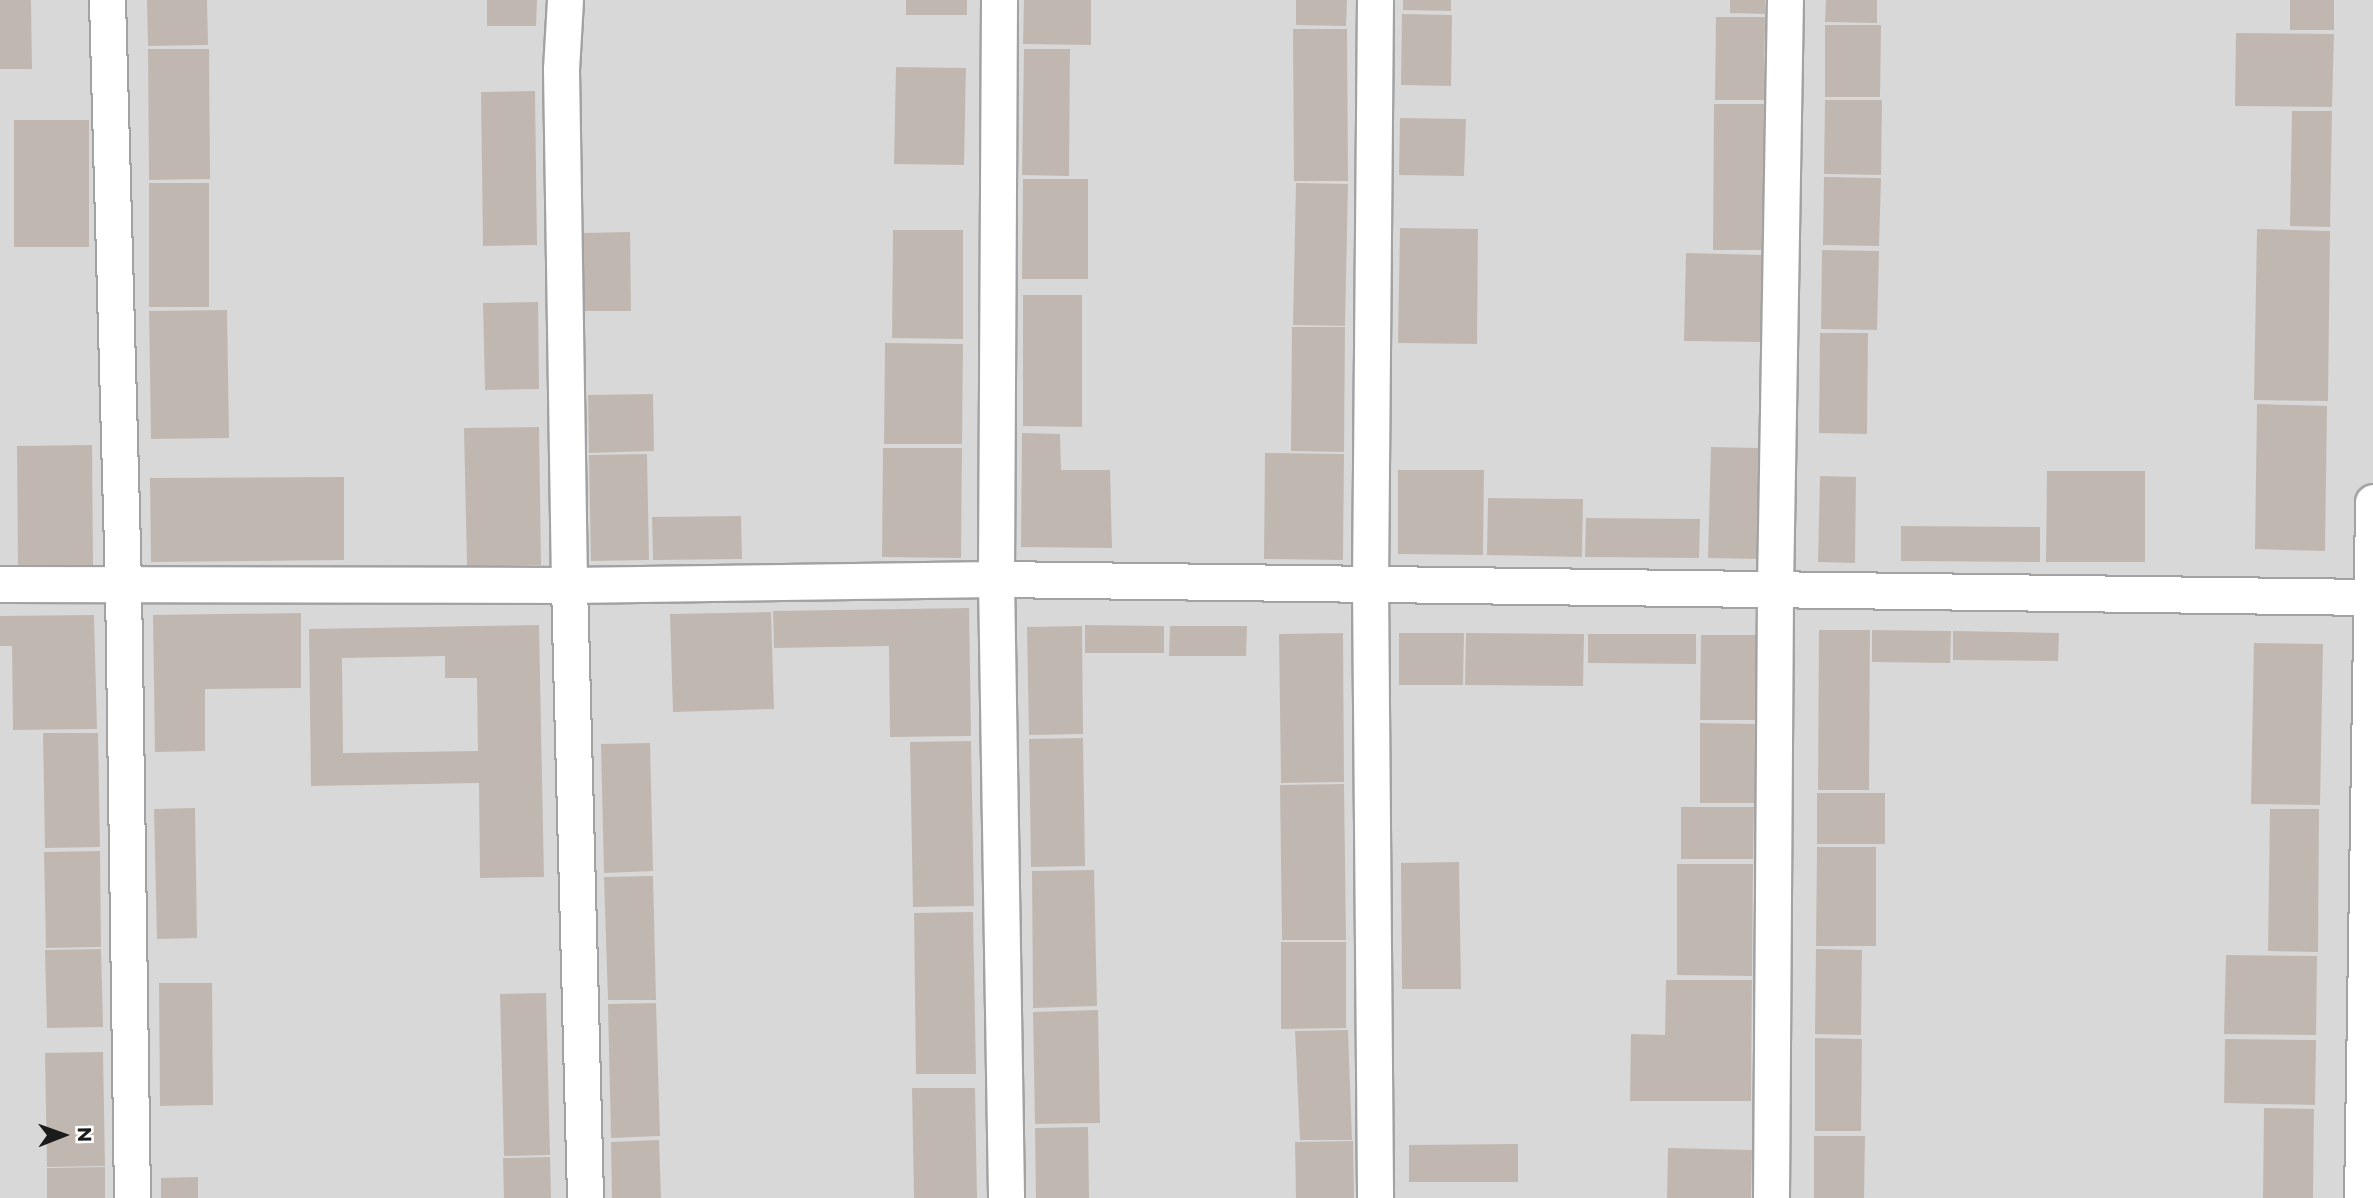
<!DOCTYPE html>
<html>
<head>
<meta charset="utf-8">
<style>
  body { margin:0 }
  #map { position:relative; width:2373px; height:1198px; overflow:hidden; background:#ece8e1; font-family:Montserrat,sans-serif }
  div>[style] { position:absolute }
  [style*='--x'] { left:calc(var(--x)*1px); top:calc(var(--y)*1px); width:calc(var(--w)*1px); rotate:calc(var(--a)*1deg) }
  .residential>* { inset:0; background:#d9d8d8 }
  .building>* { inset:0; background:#c0b8b0 }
  .roads { filter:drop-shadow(2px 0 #a2a2a2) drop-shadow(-2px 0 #a2a2a2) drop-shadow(0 2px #a2a2a2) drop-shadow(0 -2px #a2a2a2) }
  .minor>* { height:35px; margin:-17.5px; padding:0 17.5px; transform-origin:17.5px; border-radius:17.5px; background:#fff }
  span { translate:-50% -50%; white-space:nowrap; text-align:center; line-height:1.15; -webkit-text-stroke:5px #fff; paint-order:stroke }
  .north { position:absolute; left:28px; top:1100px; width:70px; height:70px; -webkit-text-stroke:5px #fff; paint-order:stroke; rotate:89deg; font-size:19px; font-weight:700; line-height:28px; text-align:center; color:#1b1b1b }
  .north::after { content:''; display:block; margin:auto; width:24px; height:32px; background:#1b1b1b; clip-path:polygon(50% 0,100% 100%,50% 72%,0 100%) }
</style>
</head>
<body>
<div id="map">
  <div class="residential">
    <i style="clip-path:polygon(0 0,2373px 0,2373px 1198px,0 1198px)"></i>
  </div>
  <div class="building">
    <i style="clip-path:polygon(0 0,31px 0,32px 69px,0 69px)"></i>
    <i style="clip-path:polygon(147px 0,207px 0,208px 45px,148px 46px)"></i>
    <i style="clip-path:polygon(487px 0,537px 0,536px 26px,487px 26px)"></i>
    <i style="clip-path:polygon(906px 0,967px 0,967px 15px,906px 15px)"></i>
    <i style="clip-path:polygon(1024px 0,1091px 0,1091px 45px,1023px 44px)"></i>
    <i style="clip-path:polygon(1296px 0,1347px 0,1346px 26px,1296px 25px)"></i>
    <i style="clip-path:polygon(1403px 0,1451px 0,1451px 11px,1403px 10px)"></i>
    <i style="clip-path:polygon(1730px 0,1765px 0,1765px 14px,1730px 13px)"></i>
    <i style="clip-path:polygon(1826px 0,1877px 0,1877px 23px,1825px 22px)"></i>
    <i style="clip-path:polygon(2290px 0,2334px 0,2334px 30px,2290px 30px)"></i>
    <i style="clip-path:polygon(1402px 14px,1452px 15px,1451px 86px,1401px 85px)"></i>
    <i style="clip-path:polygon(1716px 17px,1765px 17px,1764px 100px,1715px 100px)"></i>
    <i style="clip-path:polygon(1825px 25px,1881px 25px,1880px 97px,1825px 97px)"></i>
    <i style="clip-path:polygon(1293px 29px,1347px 29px,1348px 181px,1294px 181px)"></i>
    <i style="clip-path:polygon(2236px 33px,2334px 34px,2332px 107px,2235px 106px)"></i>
    <i style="clip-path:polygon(148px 49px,209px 49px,210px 179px,149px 180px)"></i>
    <i style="clip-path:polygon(1024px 49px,1070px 49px,1069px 176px,1022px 175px)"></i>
    <i style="clip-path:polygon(896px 67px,966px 68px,964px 165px,894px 164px)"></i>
    <i style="clip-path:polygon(535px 91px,537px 245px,483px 246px,481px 92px)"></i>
    <i style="clip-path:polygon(1825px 100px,1882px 100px,1881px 175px,1824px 174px)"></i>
    <i style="clip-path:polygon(1714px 104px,1764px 104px,1763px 250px,1713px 250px)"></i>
    <i style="clip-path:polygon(2292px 111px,2332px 111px,2330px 227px,2290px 226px)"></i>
    <i style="clip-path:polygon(1400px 118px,1466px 119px,1464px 176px,1399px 175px)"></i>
    <i style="clip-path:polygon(14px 120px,89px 120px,89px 247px,14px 247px)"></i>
    <i style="clip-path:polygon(1824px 177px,1881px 178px,1879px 246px,1823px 245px)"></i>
    <i style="clip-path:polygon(1023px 179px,1088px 179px,1088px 279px,1022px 279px)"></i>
    <i style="clip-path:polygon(149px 183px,209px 183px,209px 307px,149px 307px)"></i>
    <i style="clip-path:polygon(1296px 183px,1348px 184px,1345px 326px,1293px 325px)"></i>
    <i style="clip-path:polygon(1400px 228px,1478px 229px,1477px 344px,1398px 343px)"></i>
    <i style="clip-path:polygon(2257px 229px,2330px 231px,2328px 401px,2254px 400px)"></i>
    <i style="clip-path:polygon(893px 230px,963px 230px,963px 339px,892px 338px)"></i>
    <i style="clip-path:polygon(630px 232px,631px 311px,584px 311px,583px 233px)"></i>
    <i style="clip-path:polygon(1822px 250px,1879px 251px,1877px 330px,1821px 329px)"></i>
    <i style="clip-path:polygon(1686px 253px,1762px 255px,1761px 342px,1684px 341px)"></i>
    <i style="clip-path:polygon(1023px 295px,1082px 295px,1082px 427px,1023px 426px)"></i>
    <i style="clip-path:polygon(538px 302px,539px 389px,485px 390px,483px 303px)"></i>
    <i style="clip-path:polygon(227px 310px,229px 438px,151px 439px,149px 311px)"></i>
    <i style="clip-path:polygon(1292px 327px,1345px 327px,1344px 452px,1291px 451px)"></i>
    <i style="clip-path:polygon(1820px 333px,1868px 333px,1867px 434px,1819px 433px)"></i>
    <i style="clip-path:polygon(885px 343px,963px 344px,962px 444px,884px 444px)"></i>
    <i style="clip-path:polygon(653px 394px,654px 451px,589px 453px,588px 395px)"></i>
    <i style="clip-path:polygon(2257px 404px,2327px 406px,2325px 551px,2255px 549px)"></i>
    <i style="clip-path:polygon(539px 427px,541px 565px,467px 566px,464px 428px)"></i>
    <i style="clip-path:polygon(1022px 433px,1060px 434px,1061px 470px,1110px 470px,1112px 548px,1021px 547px)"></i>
    <i style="clip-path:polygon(92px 445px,93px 565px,18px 565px,17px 446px)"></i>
    <i style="clip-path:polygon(1711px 447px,1759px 448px,1757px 559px,1708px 558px)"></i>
    <i style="clip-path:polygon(883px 448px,962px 448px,961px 558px,882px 557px)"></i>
    <i style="clip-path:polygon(1265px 453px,1344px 454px,1343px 560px,1264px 559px)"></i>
    <i style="clip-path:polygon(647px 454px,649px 560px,591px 561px,589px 455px)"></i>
    <i style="clip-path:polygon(1398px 470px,1484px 470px,1483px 555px,1398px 554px)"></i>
    <i style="clip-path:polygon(2047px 471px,2145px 471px,2145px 562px,2046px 562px)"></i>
    <i style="clip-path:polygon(1820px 476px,1856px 477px,1855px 563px,1818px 562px)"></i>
    <i style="clip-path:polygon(344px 477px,344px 560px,151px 562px,150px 478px)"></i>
    <i style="clip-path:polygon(1488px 498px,1583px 499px,1582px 557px,1487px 555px)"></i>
    <i style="clip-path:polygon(741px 516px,742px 559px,653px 560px,652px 517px)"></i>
    <i style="clip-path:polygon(1586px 518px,1700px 519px,1699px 558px,1585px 557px)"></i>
    <i style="clip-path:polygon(1901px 526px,2040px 527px,2040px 562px,1901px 561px)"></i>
    <i style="clip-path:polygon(969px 608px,971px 736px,890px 737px,889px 646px,774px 648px,773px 611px)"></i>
    <i style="clip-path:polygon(771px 612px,774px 709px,673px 712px,670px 614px)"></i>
    <i style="clip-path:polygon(301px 613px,301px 688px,205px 689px,205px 751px,155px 752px,153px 615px)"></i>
    <i style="clip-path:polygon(94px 615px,97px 729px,13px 730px,12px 646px,0 646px,0 616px)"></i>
    <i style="clip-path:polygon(evenodd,539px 625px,544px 877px,480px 878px,479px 783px,311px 786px,309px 629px,539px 625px,445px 656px,445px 678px,477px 678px,478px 751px,343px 753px,342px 658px,445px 656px)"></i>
    <i style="clip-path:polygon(1085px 625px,1164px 626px,1164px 653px,1085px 653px)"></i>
    <i style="clip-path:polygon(1082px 626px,1083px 734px,1029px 735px,1027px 627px)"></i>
    <i style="clip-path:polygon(1170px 626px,1247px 626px,1246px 656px,1169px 656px)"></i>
    <i style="clip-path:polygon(1819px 630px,1870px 630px,1869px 790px,1818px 790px)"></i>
    <i style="clip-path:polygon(1872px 630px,1951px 631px,1950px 663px,1872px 662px)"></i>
    <i style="clip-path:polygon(1953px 631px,2059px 633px,2058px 661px,1953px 660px)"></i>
    <i style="clip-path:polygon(1343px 633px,1344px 782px,1281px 783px,1279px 634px)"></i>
    <i style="clip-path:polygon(1399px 633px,1464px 633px,1463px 685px,1399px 685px)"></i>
    <i style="clip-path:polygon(1466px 633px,1584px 634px,1583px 686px,1465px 685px)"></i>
    <i style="clip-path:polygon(1588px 634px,1696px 634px,1696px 664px,1588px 663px)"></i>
    <i style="clip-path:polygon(1701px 635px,1756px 635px,1756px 720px,1700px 720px)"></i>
    <i style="clip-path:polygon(2254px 643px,2323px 644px,2320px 805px,2251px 804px)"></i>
    <i style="clip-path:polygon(1700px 723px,1755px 724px,1755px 803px,1700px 803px)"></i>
    <i style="clip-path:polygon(43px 733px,98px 733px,100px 847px,45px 848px)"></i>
    <i style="clip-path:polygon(1083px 738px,1085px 866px,1031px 867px,1029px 739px)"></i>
    <i style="clip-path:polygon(971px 741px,974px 906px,913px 907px,910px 742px)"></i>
    <i style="clip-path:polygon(650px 743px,653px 871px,604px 873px,601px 744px)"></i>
    <i style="clip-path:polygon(1344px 784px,1346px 940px,1282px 940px,1280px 785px)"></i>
    <i style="clip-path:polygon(1817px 793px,1885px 793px,1885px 844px,1817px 844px)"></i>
    <i style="clip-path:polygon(1681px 807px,1754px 807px,1753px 859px,1681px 859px)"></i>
    <i style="clip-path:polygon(195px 808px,197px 938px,157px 939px,154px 809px)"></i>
    <i style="clip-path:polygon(2270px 809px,2319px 809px,2318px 952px,2268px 951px)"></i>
    <i style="clip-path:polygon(1817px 847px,1876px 847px,1876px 946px,1816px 946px)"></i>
    <i style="clip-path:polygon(100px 851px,101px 947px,46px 948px,44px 852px)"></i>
    <i style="clip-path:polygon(1459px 862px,1461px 989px,1402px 989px,1401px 863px)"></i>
    <i style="clip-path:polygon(1677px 864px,1753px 864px,1752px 976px,1677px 975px)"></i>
    <i style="clip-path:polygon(1094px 870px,1097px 1006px,1033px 1008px,1032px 871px)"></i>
    <i style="clip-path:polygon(653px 876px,656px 1000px,608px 1000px,604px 877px)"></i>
    <i style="clip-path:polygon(973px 912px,976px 1074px,916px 1074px,914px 913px)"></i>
    <i style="clip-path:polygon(1281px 942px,1346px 942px,1346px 1028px,1281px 1029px)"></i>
    <i style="clip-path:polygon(101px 949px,103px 1027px,47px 1028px,45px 950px)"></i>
    <i style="clip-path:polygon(1816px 949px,1862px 950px,1861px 1035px,1815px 1034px)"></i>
    <i style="clip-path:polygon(2226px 955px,2317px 956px,2316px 1035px,2224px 1034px)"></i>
    <i style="clip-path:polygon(1666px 980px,1752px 980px,1751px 1101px,1630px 1101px,1631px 1034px,1665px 1035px)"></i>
    <i style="clip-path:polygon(159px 983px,212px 983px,213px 1105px,160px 1106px)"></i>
    <i style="clip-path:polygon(546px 993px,550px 1155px,504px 1156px,500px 994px)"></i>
    <i style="clip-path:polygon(656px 1003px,660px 1136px,611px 1138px,608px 1004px)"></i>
    <i style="clip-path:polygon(1098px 1010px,1100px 1123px,1035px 1124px,1033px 1012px)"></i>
    <i style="clip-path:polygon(1348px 1030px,1352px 1140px,1300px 1140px,1295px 1031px)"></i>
    <i style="clip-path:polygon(1815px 1038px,1862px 1039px,1861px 1131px,1815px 1131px)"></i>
    <i style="clip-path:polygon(2225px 1039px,2316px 1040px,2315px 1105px,2224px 1103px)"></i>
    <i style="clip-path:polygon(103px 1052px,105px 1166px,47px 1167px,45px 1053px)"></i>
    <i style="clip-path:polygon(912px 1088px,975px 1088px,977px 1198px,914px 1198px)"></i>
    <i style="clip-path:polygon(2264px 1108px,2314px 1109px,2313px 1198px,2263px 1198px)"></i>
    <i style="clip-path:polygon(1088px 1127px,1089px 1198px,1036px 1198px,1035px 1128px)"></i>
    <i style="clip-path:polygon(1814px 1136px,1865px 1136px,1864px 1198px,1814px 1198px)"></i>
    <i style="clip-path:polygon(659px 1140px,661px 1198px,612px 1198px,611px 1142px)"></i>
    <i style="clip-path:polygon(1353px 1141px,1354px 1198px,1296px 1198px,1295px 1142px)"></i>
    <i style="clip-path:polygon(1518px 1144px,1518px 1182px,1409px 1182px,1409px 1145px)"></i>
    <i style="clip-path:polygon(1668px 1148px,1752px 1150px,1751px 1198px,1667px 1198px)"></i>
    <i style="clip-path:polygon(550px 1157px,551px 1198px,504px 1198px,503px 1158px)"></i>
    <i style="clip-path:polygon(105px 1167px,105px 1198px,47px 1198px,47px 1168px)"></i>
    <i style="clip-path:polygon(198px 1177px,198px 1198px,161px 1198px,161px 1178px)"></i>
  </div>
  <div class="roads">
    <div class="minor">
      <i style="--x:107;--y:0;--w:584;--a:88.43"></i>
      <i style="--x:123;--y:584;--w:614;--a:89.16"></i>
      <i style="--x:565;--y:0;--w:69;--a:93.3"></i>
      <i style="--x:561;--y:69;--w:516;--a:89.11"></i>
      <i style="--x:569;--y:585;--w:613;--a:88.5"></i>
      <i style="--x:999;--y:0;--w:579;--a:90.3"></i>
      <i style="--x:996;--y:579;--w:619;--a:89.07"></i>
      <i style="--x:1375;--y:0;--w:582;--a:90.49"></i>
      <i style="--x:1370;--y:582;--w:616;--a:89.53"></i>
      <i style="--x:0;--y:584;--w:569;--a:0.1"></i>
      <i style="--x:569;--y:585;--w:427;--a:-0.8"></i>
      <i style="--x:996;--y:579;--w:1377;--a:0.75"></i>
      <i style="--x:1771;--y:1198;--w:610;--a:-89.62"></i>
      <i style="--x:1775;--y:588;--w:588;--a:-89.03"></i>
      <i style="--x:2362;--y:1198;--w:696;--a:-89.09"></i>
    </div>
  </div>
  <div class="north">N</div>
</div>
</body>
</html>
